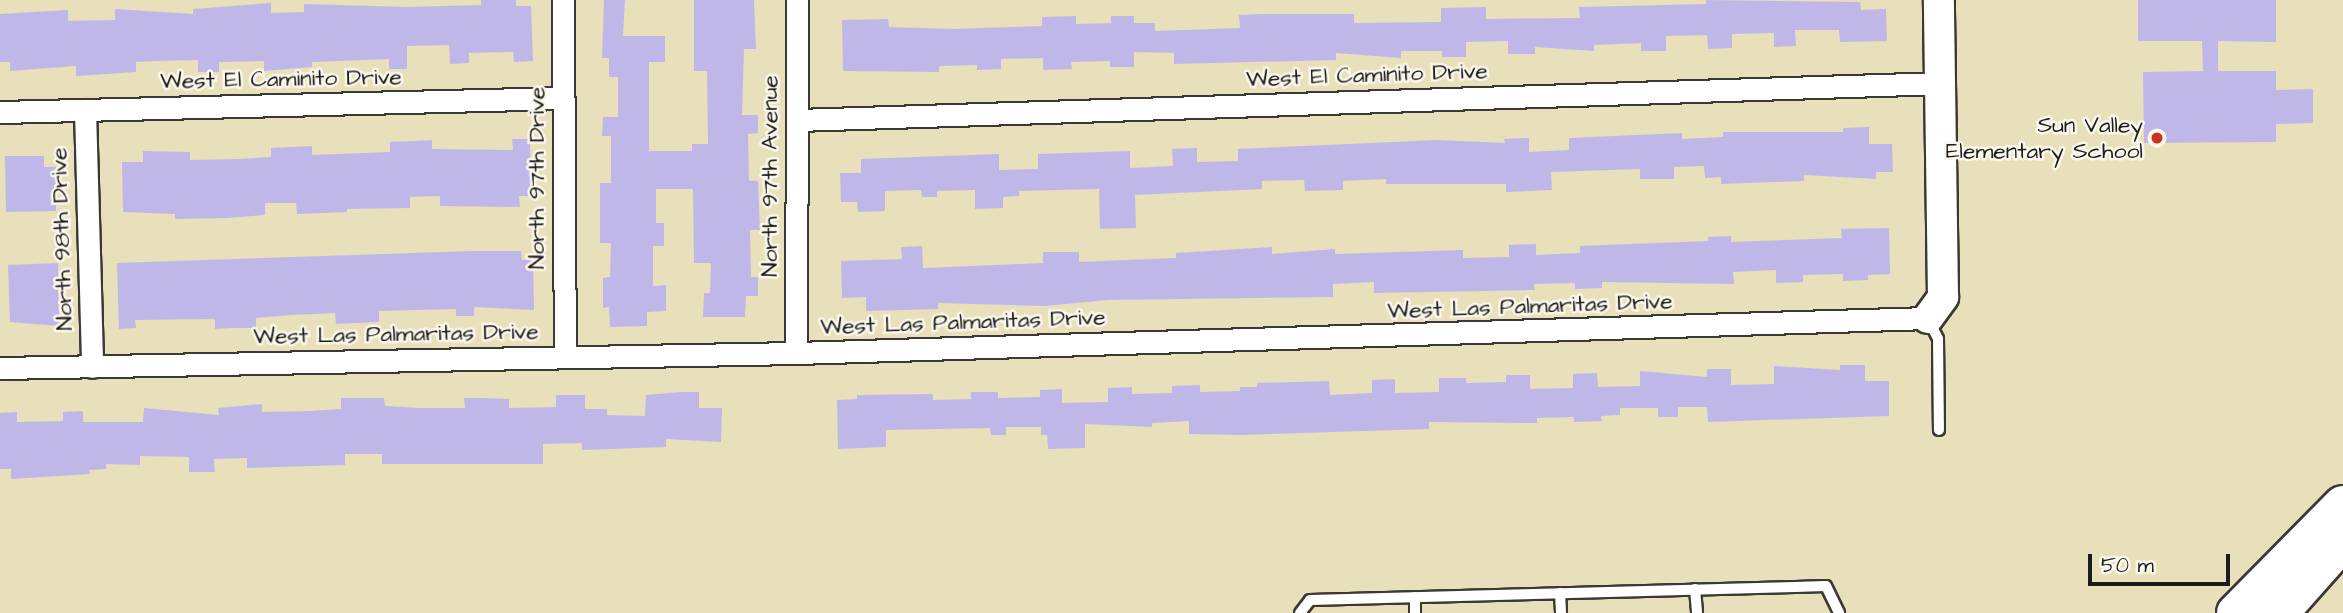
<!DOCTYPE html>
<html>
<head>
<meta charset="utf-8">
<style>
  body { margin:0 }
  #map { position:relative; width:2343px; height:613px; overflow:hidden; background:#e8e0bb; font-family:"Architects Daughter",sans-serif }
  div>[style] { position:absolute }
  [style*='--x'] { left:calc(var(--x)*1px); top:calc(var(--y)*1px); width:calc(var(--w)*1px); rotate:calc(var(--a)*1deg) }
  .building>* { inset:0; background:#bfb7e8 }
  .roads { filter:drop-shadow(2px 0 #3b3934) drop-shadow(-2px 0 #3b3934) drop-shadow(0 2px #3b3934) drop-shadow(0 -2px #3b3934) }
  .lane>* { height:10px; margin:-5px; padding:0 5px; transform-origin:5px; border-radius:5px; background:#fff }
  .street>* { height:21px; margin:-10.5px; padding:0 10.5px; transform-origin:10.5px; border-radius:10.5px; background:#fff }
  .secondary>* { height:30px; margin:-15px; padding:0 15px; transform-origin:15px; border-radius:15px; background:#fff }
  .highway>* { height:38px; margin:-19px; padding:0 19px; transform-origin:19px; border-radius:19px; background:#fff }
  .dots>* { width:19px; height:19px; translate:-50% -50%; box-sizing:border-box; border:4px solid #fbf7ec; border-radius:50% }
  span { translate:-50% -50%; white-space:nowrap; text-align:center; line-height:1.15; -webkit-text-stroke:5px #fbf7ec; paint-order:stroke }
  .street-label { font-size:23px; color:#1c1c1c }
  .poi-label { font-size:23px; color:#1c1c1c }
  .right { translate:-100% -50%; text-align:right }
  .scale { position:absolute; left:2088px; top:554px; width:142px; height:32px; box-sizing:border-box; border:4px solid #1c1c1c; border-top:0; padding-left:9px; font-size:21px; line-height:24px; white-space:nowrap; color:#1c1c1c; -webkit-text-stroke:5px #fbf7ec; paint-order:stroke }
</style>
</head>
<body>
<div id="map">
  <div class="building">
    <i style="clip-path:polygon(481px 0,516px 0,516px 6px,531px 6px,533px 61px,514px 62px,513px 52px,469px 53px,469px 63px,450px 64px,449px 45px,407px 46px,407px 69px,389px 69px,389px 59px,312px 62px,312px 67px,264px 71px,264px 61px,219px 62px,219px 72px,198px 72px,198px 60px,157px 61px,136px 62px,136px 72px,76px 76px,76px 66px,10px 71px,10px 62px,0 62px,0 14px,68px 10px,68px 21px,115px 20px,115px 9px,193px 14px,193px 9px,271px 3px,271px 13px,304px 12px,304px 4px,406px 7px,481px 5px)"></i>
    <i style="clip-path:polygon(604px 0,625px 0,623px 36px,665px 36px,665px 62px,649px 62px,649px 151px,692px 151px,692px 144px,708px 144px,707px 71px,694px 71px,694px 0,754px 0,756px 49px,744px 49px,742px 115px,758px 115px,758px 133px,748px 134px,749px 181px,758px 181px,760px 230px,750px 230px,751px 277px,758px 277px,758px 296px,746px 296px,745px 317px,703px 317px,704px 293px,710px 293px,711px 263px,694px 263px,693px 189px,656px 189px,656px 223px,664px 223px,664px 246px,653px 246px,653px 286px,666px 285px,666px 311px,647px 312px,647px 326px,610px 327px,609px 307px,603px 308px,603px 278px,610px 277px,611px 243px,600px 243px,600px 183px,611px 183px,611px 136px,602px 136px,603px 117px,618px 117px,618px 77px,609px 77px,609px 58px,602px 58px)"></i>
    <i style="clip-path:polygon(1706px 0,1860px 2px,1861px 10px,1886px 9px,1887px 41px,1840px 42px,1839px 30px,1795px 30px,1796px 46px,1774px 47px,1774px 33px,1732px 34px,1732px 48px,1708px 49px,1707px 35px,1666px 36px,1666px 51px,1641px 51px,1641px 43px,1594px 45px,1594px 51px,1535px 47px,1535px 54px,1508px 54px,1508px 41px,1466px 42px,1466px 57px,1442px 57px,1442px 51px,1401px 51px,1401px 58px,1336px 53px,1336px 60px,1174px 64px,1174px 53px,1134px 52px,1134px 67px,1110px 67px,1110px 61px,1071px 62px,1072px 69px,1043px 70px,1043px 58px,1001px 59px,1001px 69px,977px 70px,977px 65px,939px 66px,939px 72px,843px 71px,842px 20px,888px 19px,889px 27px,953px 29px,1042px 26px,1042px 17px,1076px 16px,1076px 24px,1111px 23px,1111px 16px,1134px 16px,1134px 23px,1155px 23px,1155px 31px,1240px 28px,1239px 15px,1264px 14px,1354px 14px,1354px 23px,1441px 22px,1441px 8px,1486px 7px,1486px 19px,1580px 18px,1579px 7px,1706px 4px)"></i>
    <i style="clip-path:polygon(2138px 0,2276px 0,2276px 42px,2218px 41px,2218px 71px,2276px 71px,2276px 90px,2313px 89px,2313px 123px,2276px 124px,2276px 142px,2144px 143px,2143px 72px,2203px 71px,2202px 41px,2138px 41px)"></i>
    <i style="clip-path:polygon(1869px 127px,1869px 144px,1892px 144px,1893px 172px,1876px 172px,1876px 179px,1804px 175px,1804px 181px,1721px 184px,1721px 177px,1705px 178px,1704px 166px,1674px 167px,1674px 179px,1640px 179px,1640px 169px,1551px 172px,1552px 190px,1506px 192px,1506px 184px,1386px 184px,1386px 179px,1343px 181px,1343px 190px,1305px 191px,1304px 180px,1262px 181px,1262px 189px,1135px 195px,1136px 228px,1100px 229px,1099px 189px,1019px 191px,1019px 196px,1003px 197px,1003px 208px,975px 209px,975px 190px,937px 191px,937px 197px,922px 197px,921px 190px,885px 191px,885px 211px,858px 212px,857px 202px,841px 202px,840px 173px,861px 173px,861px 159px,999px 154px,999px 170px,1038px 169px,1038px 154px,1130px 151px,1130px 168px,1173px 166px,1172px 149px,1197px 148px,1197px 162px,1238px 161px,1238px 149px,1437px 140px,1505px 143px,1504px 139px,1529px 138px,1529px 152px,1569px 150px,1569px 138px,1682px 133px,1682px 139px,1723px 137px,1723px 132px,1843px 132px,1843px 128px)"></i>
    <i style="clip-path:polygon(512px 139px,530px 139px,531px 196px,519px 196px,520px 207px,440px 206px,440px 196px,410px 197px,410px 208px,347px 209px,347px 212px,297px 214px,296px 203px,265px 203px,265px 215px,226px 218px,175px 219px,175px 214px,123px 212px,122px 162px,143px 162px,143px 151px,190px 152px,190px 160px,239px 159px,271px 157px,271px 148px,312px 146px,312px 155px,390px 152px,390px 142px,415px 141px,432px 140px,432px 149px,513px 150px)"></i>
    <i style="clip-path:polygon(5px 156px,44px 156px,44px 167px,56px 167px,56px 211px,6px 212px)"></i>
    <i style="clip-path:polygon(1889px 228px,1890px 274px,1868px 275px,1868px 280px,1843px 281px,1843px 274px,1803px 275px,1803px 282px,1776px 283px,1776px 270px,1733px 272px,1734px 284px,1602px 282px,1602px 288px,1575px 289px,1575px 283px,1534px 284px,1535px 290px,1374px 293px,1374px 282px,1333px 284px,1333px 297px,1108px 300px,1044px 306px,938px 303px,938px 309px,866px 311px,866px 297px,842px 298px,841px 261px,902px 259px,901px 247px,922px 246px,923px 268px,1043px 263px,1043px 252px,1079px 252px,1079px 262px,1176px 258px,1176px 253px,1272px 247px,1272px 254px,1335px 249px,1335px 254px,1463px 250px,1463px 258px,1509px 257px,1509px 245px,1536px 244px,1536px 255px,1580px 253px,1580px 246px,1708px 241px,1708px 237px,1731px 236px,1731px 242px,1842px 238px,1841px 229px)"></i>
    <i style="clip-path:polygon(472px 251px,521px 251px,522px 260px,533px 260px,534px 310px,474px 307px,474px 316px,456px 316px,456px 309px,379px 311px,379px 322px,336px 324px,335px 313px,290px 315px,256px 318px,256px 328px,232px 328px,215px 329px,215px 319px,135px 320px,136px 328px,119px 329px,117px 263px)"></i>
    <i style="clip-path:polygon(58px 263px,59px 326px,10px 322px,8px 265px)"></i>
    <i style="clip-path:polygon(1840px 365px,1865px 365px,1865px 381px,1889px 381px,1889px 416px,1708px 422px,1707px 407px,1678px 407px,1678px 417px,1658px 417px,1658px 408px,1620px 408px,1620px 415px,1601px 416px,1602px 421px,1574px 422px,1574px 417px,1537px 418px,1537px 423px,1429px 422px,1429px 429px,1241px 435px,1189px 434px,1189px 421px,1152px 423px,1152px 427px,1085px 424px,1085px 448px,1048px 449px,1047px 435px,1041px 435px,1041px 427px,1006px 427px,1006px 435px,991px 435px,990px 428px,886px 430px,886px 447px,838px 449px,837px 400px,857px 399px,857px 395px,933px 394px,933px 400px,971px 399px,971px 392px,998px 392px,998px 398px,1040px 397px,1040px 390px,1062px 389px,1062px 403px,1108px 402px,1108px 388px,1132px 387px,1132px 394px,1172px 393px,1172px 386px,1200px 385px,1200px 392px,1240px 391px,1240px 387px,1257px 387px,1257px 383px,1329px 381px,1330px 395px,1372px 393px,1372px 380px,1395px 379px,1395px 393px,1439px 392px,1439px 378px,1466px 378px,1466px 383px,1506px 382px,1506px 375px,1530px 375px,1530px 389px,1573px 388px,1573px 374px,1597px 373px,1598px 387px,1640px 386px,1640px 371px,1707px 377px,1707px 369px,1731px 369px,1731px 385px,1774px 384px,1774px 366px,1840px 370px)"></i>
    <i style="clip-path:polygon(681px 392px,699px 392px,699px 408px,722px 408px,721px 442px,666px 439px,666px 447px,582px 450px,582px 443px,543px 444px,543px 464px,382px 464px,382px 454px,345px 454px,345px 465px,247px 468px,247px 458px,214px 459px,215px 472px,189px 472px,189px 457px,140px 456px,140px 465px,106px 464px,106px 469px,89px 470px,90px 474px,11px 479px,11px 469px,0 469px,0 413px,17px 412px,17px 422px,63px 421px,63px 412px,83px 411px,83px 422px,143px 422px,144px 408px,219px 415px,218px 408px,262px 404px,262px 412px,310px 411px,341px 409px,341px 398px,384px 398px,385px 406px,420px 408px,465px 408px,464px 398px,484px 398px,509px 399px,509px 408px,556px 407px,556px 395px,585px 395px,585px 409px,607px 409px,607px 415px,645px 416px,646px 395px)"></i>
  </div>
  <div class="roads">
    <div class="lane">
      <i style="--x:1929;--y:321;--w:20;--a:63"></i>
      <i style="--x:1938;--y:339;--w:91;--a:89.4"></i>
      <i style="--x:1695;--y:589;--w:24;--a:85"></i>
      <i style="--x:1560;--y:593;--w:20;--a:87"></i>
      <i style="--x:1415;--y:597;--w:16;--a:90"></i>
      <i style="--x:1300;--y:613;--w:16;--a:-52"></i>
      <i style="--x:1310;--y:600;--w:516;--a:-1.55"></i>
      <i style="--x:1826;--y:586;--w:30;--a:64"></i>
    </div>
    <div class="street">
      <i style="--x:563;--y:0;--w:356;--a:89.7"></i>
      <i style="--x:85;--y:110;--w:257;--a:88.4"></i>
      <i style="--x:0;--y:112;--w:563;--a:-1.42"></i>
      <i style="--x:797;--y:120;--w:1144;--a:-1.85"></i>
      <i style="--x:796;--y:353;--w:353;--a:-89.8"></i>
      <i style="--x:0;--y:368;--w:796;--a:-1.08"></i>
      <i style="--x:796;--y:353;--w:1133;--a:-1.77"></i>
    </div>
    <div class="secondary">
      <i style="--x:1928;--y:318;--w:26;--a:-54"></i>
      <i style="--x:1943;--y:297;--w:297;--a:-90.8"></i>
    </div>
    <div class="highway">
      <i style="--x:2236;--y:613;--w:152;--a:-45.3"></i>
      <i style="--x:2279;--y:613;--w:96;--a:-48.4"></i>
    </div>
  </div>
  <div class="dots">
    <i style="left:2157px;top:138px;background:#c8321e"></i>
  </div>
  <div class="street-label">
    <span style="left:1367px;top:75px;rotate:-2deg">West El Caminito Drive</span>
    <span style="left:281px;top:79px;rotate:-1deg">West El Caminito Drive</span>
    <span style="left:770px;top:176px;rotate:-90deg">North 97th Avenue</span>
    <span style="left:537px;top:178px;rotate:-90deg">North 97th Drive</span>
    <span style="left:62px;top:239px;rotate:-92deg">North 98th Drive</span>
    <span style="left:1530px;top:306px;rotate:-2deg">West Las Palmaritas Drive</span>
    <span style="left:963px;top:322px;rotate:-2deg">West Las Palmaritas Drive</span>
    <span style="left:396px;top:334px;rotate:-1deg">West Las Palmaritas Drive</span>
  </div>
  <div class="poi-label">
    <span class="right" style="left:2143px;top:138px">Sun Valley<br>Elementary School</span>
  </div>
  <div class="scale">50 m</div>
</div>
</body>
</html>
